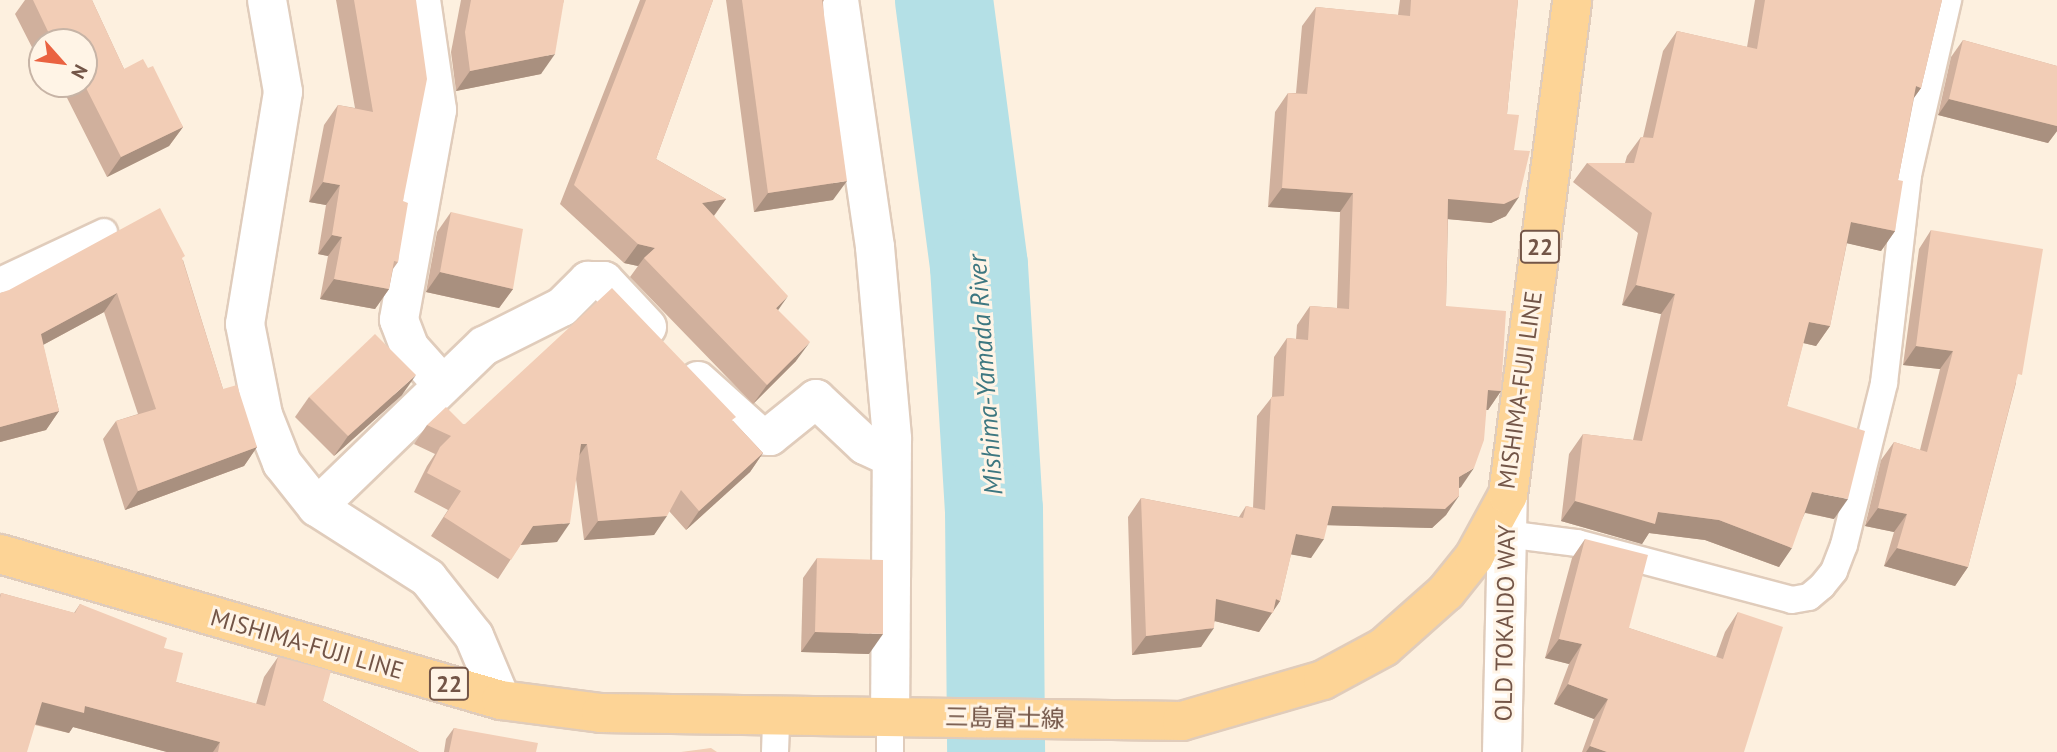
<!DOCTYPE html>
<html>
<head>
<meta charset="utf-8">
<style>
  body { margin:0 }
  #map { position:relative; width:2057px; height:752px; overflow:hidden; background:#fdf0df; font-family:"PT Sans","Noto Sans JP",sans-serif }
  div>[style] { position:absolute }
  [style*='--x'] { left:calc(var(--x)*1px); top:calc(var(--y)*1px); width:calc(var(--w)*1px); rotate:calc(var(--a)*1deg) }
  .river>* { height:98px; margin:-49px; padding:0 49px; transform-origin:49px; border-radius:49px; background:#b4e0e6 }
  .roads { filter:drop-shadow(2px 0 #e0ccbb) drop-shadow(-2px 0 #e0ccbb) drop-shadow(0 2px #e0ccbb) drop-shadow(0 -2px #e0ccbb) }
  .lane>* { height:26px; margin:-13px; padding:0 13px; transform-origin:13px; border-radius:13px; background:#fff }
  .street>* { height:38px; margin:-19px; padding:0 19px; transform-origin:19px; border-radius:19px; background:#fff }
  .primary>* { height:38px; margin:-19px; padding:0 19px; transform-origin:19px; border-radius:19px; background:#fdd496 }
  .wall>* { inset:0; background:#d0b09d }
  .shaded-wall>* { inset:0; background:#a9907f }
  .building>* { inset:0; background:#f2cdb6 }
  span { translate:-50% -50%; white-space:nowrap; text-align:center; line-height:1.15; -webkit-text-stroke:6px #fff4e6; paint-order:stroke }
  .shield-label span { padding:2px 5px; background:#fff4e6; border:2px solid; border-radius:5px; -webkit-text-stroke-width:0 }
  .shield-label { font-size:23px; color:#735547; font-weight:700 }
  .street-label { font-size:24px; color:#735547 }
  .water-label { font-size:26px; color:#3d7780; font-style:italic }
  .north { position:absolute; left:28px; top:28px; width:70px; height:70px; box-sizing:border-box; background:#fff4e6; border:2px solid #c7b4a6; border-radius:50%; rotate:118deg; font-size:19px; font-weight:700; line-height:28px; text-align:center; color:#735547 }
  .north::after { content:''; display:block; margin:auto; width:24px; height:32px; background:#ea6241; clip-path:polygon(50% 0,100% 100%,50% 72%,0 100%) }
</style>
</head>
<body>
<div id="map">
  <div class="river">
    <i style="--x:944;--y:0;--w:268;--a:82.5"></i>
    <i style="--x:979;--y:266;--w:244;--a:86.5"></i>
    <i style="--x:994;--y:510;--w:242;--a:89.5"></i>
  </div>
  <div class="roads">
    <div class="lane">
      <i style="--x:0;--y:281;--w:115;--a:-25.2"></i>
      <i style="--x:1506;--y:534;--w:72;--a:7.2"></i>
      <i style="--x:1577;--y:543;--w:222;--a:14.8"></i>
      <i style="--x:1792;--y:600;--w:17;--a:-10"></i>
      <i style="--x:1809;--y:597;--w:17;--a:-40"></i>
      <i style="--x:1822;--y:586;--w:19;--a:-51"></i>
      <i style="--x:1834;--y:571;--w:28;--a:-69"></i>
      <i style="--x:1844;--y:545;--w:167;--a:-76.1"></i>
      <i style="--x:1884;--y:383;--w:209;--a:-83.4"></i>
      <i style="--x:1908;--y:175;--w:180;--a:-77.1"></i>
      <i style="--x:890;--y:716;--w:36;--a:90"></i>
      <i style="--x:775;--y:752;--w:37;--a:-88"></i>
    </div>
    <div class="street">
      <i style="--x:267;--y:0;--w:93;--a:80.1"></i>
      <i style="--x:283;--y:92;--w:235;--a:99.3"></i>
      <i style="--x:245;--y:324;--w:93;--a:78.8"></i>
      <i style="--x:263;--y:415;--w:52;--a:68.4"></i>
      <i style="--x:282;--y:463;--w:56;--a:51.5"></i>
      <i style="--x:317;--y:507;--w:132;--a:32.6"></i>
      <i style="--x:428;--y:578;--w:74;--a:51.6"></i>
      <i style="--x:474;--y:636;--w:69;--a:67.1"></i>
      <i style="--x:421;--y:0;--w:111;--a:81.7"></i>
      <i style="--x:437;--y:110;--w:213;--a:100.3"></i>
      <i style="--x:399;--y:320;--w:30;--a:69"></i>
      <i style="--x:410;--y:348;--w:48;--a:48.4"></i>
      <i style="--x:839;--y:0;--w:250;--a:81.7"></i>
      <i style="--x:875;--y:247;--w:193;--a:84.9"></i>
      <i style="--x:892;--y:439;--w:277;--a:90.4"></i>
      <i style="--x:698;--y:381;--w:81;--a:42"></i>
      <i style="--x:758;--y:435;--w:12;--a:5"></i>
      <i style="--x:770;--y:436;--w:59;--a:-38.8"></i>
      <i style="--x:816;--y:399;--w:67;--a:43.2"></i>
      <i style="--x:865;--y:445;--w:29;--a:25"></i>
      <i style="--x:317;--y:507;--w:232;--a:-44"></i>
      <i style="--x:484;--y:346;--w:87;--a:-26.6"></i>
      <i style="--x:562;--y:307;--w:37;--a:-45"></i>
      <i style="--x:588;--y:281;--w:16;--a:0"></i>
      <i style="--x:604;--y:281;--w:63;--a:46.9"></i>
      <i style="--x:1502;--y:752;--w:257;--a:-88.7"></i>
    </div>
    <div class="primary">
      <i style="--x:0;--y:554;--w:522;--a:16.25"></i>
      <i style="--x:501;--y:700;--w:101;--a:7.4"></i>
      <i style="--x:601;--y:713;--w:581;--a:0.79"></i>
      <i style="--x:1182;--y:721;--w:147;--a:-16.2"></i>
      <i style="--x:1323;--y:680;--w:69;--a:-28.4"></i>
      <i style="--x:1384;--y:647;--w:83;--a:-41.6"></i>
      <i style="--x:1446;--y:592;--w:45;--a:-51.3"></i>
      <i style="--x:1474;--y:557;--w:71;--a:-61.3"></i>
      <i style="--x:1508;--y:495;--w:499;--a:-82.6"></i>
    </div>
  </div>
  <div class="wall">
    <i style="clip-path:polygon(25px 0,92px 0,124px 69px,148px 68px,183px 127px,169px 146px,107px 177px,60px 84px,84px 84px,84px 42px,42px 42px,42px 64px,41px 65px,15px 14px)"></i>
    <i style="clip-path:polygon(336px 0,416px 0,403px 201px,398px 262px,393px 269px,389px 289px,375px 309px,320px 299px,328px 256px,318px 254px,326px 205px,309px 202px,324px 125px,338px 105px,355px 108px)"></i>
    <i style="clip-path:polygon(461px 0,564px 0,541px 74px,456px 91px,451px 52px)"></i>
    <i style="clip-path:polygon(640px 0,713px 0,656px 159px,726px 199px,714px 216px,778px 310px,796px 361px,753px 404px,630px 277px,638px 266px,624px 263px,560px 204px)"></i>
    <i style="clip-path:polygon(726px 0,824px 0,823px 2px,833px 200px,754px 212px)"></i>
    <i style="clip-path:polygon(1400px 0,1518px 0,1507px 114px,1514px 150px,1506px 216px,1491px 223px,1448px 219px,1446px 306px,1501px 391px,1488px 410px,1486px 410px,1461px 487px,1459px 488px,1446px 515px,1432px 528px,1327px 525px,1311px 558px,1291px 554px,1280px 601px,1259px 632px,1215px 621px,1201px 647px,1132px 655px,1128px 517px,1141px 498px,1239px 517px,1246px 506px,1253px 508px,1257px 416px,1272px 397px,1274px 357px,1287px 338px,1296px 339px,1297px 325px,1310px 306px,1337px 308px,1340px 212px,1268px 207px,1275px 112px,1288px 93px,1296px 93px,1302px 26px,1316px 7px,1398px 15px)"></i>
    <i style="clip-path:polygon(1755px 0,1942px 0,1921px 88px,1914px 98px,1898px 180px,1895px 231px,1881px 251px,1847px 243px,1830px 326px,1816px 346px,1803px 343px,1787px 406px,1834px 519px,1805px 513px,1779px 567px,1705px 540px,1649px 533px,1642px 544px,1561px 521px,1569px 454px,1583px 434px,1633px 440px,1661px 314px,1622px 305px,1638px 233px,1573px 182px,1587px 163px,1625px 163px,1627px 156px,1641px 137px,1643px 137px,1663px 51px,1677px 31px,1747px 47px)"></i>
    <i style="clip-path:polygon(1963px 40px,2057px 66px,2057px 131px,2048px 143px,1938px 115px,1951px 57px)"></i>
    <i style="clip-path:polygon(451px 212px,513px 289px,499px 308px,426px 292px,437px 232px)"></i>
    <i style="clip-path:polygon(1931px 230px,2016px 383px,1968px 567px,1955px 586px,1884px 566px,1894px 532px,1865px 526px,1881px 460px,1894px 442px,1920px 450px,1940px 369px,1903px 365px,1919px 249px)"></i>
    <i style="clip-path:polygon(183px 260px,223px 389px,257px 447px,244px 466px,125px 510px,103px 439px,116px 421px,138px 414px,104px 312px,43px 345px,59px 411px,46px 430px,0 442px,0 293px)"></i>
    <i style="clip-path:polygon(402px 395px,334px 456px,295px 417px,309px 397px)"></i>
    <i style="clip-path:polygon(733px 421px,763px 453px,750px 472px,686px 530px,669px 511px,654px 535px,584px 540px,576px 479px,557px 542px,520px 545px,498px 579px,431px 536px,448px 510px,414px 492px,427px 466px,435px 454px,414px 444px,427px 425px)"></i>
    <i style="clip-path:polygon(1585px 539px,1629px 628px,1716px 657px,1725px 632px,1738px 612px,1744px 752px,1582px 752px,1594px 719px,1554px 704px,1569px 664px,1545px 658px,1572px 558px)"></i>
    <i style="clip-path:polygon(817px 558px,869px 654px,801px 652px,803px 578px)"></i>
    <i style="clip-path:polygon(1px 593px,74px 613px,80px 604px,164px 648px,176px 682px,256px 704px,264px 677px,278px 657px,323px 701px,419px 752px,167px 752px,73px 727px,69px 733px,35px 725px,0 752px,0 595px)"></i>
    <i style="clip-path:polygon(454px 728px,536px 752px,444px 752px,446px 739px)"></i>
  </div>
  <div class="shaded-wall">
    <i style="clip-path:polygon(555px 54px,541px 74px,456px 91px,470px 71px)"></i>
    <i style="clip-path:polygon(1916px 86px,1921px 88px,1907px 107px)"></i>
    <i style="clip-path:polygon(1949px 99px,2057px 126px,2057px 131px,2048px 143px,1938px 115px)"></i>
    <i style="clip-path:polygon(183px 127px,169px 146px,107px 177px,121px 157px)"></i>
    <i style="clip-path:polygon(847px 181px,833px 200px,754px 212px,768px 193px)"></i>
    <i style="clip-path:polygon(323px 182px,340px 185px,326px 205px,309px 202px)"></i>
    <i style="clip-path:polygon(1282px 188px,1353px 193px,1340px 212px,1268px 207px)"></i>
    <i style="clip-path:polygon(1519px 197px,1506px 216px,1491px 223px,1435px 218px,1448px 199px)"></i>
    <i style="clip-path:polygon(726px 199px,712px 218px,702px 203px)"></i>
    <i style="clip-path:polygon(1851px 222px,1895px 231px,1881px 251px,1837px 241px)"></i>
    <i style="clip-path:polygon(332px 235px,342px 237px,328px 256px,318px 254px)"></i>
    <i style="clip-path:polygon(638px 244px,655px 248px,644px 258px,638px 266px,624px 263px)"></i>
    <i style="clip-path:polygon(440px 272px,513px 289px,499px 308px,426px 292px)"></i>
    <i style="clip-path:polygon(334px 279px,389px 289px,375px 309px,320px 299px)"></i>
    <i style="clip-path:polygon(1636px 285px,1675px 294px,1661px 314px,1622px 305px)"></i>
    <i style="clip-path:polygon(117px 293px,104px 312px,28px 353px,41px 334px)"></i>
    <i style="clip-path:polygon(788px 296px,774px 316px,776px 308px)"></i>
    <i style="clip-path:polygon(1809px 322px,1830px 326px,1816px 346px,1795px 341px)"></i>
    <i style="clip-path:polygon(810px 342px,796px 361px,753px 404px,767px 385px)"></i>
    <i style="clip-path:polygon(1916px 346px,1953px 351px,1940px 369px,1903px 365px)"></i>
    <i style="clip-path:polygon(416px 375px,402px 395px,334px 456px,348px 436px)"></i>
    <i style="clip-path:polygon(1488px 390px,1501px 391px,1488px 410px,1475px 409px)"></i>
    <i style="clip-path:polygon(59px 411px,46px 430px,0 442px,0 427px)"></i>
    <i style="clip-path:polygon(581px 444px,587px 444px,574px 463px)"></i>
    <i style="clip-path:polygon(257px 447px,244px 466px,125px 510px,138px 491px)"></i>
    <i style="clip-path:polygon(763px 453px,750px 472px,686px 530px,699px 511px)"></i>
    <i style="clip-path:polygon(1474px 468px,1461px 487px,1446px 496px,1459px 477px)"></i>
    <i style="clip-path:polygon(1812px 492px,1848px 499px,1834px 519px,1798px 511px)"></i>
    <i style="clip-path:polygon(1459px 496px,1446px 515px,1432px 528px,1319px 525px,1332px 506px)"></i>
    <i style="clip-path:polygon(1575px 501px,1719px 520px,1792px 548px,1779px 567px,1705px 540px,1649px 533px,1642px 544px,1561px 521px)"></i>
    <i style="clip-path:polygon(1878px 508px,1907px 514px,1894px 532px,1865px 526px)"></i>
    <i style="clip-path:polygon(667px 516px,654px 535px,584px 540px,598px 521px)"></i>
    <i style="clip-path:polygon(570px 523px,557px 542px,519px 545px,533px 526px)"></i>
    <i style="clip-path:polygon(1296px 534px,1324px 539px,1311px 558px,1283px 553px)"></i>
    <i style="clip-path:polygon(1897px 548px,1968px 567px,1955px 586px,1884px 566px)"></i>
    <i style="clip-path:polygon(1216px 599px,1276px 599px,1280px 601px,1259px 632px,1202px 618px)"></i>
    <i style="clip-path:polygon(1214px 628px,1201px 647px,1132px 655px,1146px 636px)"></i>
    <i style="clip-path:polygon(815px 632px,883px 634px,869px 654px,801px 652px)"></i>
    <i style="clip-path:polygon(1559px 639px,1582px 644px,1569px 664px,1545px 658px)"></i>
    <i style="clip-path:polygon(1568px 684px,1608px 699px,1594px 719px,1554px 704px)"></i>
    <i style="clip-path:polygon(42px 702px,85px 706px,220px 742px,213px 752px,167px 752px,73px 727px,69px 733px,27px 722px)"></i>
    <i style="clip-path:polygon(1590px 746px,1607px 752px,1586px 752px)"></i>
  </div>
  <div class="building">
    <i style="clip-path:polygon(33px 0,92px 0,124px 69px,143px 59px,148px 68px,153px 66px,183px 127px,121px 157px,84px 84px,84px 42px,63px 42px,63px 41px,53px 42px)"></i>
    <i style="clip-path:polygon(354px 0,416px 0,427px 79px,403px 201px,408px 203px,398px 262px,394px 261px,389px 289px,334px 279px,342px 237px,332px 235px,340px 185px,323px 182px,338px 105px,373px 112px)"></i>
    <i style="clip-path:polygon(471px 0,564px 0,555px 54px,470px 71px,465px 32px)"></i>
    <i style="clip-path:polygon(646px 0,713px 0,656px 159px,726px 199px,702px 203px,788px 296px,776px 308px,810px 342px,767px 385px,644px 258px,655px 248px,638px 244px,574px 185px)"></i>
    <i style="clip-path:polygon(742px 0,822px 0,847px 181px,768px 193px)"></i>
    <i style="clip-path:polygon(1411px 0,1518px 0,1507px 114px,1519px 115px,1514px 150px,1530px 151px,1519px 197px,1504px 204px,1448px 199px,1446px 306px,1506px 311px,1501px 391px,1488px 390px,1484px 440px,1474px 468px,1459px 477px,1459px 496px,1445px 509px,1332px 506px,1324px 539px,1296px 534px,1280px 601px,1276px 599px,1273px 613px,1216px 599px,1214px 628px,1146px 636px,1141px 498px,1243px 518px,1246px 506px,1265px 510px,1271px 397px,1284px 396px,1287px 338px,1308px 340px,1310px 306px,1349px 309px,1353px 193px,1282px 188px,1288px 93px,1307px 94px,1316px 7px,1410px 16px)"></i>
    <i style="clip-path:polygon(1765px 0,1942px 0,1921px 88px,1916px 86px,1898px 180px,1903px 181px,1895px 231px,1851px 222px,1830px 326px,1809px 322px,1787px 406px,1865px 431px,1848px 499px,1812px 492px,1792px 548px,1719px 520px,1658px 512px,1655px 524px,1575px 501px,1583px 434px,1642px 441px,1675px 294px,1636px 285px,1652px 213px,1587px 163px,1634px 163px,1641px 137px,1653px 138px,1677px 31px,1757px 49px)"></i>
    <i style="clip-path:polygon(1963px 40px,2057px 66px,2057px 126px,1949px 99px)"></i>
    <i style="clip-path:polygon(160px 208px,185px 256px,182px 258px,223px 389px,237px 385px,257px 447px,138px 491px,116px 421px,156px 409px,117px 293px,41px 334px,59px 411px,0 427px,0 293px,9px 290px)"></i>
    <i style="clip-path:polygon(451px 212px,523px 229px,513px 289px,440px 272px)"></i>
    <i style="clip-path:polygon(1931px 230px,2043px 249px,2022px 375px,2018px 374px,1968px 567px,1897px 548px,1907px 514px,1878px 508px,1894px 442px,1927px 452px,1953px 351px,1916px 346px)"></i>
    <i style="clip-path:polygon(612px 288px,736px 417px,732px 420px,763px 453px,699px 511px,681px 490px,667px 516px,598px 521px,587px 444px,581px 444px,570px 523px,533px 526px,511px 560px,444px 517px,461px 491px,427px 473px,440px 447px,451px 436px,427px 425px,446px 407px,464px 425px)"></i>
    <i style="clip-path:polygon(375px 334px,416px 375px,348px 436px,309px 397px)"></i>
    <i style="clip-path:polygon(1585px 539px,1648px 555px,1629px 628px,1723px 659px,1738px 612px,1783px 627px,1744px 752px,1607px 752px,1590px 746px,1608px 699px,1568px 684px,1582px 644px,1559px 639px)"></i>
    <i style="clip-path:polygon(817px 558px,883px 560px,883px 634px,815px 632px)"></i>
    <i style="clip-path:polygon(1px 593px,75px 613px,80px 604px,167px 638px,164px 648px,183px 653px,176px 682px,265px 706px,278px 657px,331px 671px,323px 701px,419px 752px,218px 752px,220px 742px,85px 706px,84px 713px,42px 702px,27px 752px,0 752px,0 598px)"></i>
    <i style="clip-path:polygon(454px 728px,538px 743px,536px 752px,449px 752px)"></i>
    <i style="clip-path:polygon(711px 748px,717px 752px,681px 752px)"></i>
  </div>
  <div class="shield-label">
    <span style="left:1540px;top:247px">22</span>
    <span style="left:449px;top:684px">22</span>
  </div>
  <div class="street-label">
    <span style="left:1520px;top:390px;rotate:-82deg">MISHIMA-FUJI LINE</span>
    <span style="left:1505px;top:623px;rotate:-89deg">OLD TOKAIDO WAY</span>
    <span style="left:307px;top:644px;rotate:16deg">MISHIMA-FUJI LINE</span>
    <span style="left:1005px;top:718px;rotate:1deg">三島富士線</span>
  </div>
  <div class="water-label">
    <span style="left:985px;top:375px;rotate:-94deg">Mishima-Yamada River</span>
  </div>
  <div class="north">N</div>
</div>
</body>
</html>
